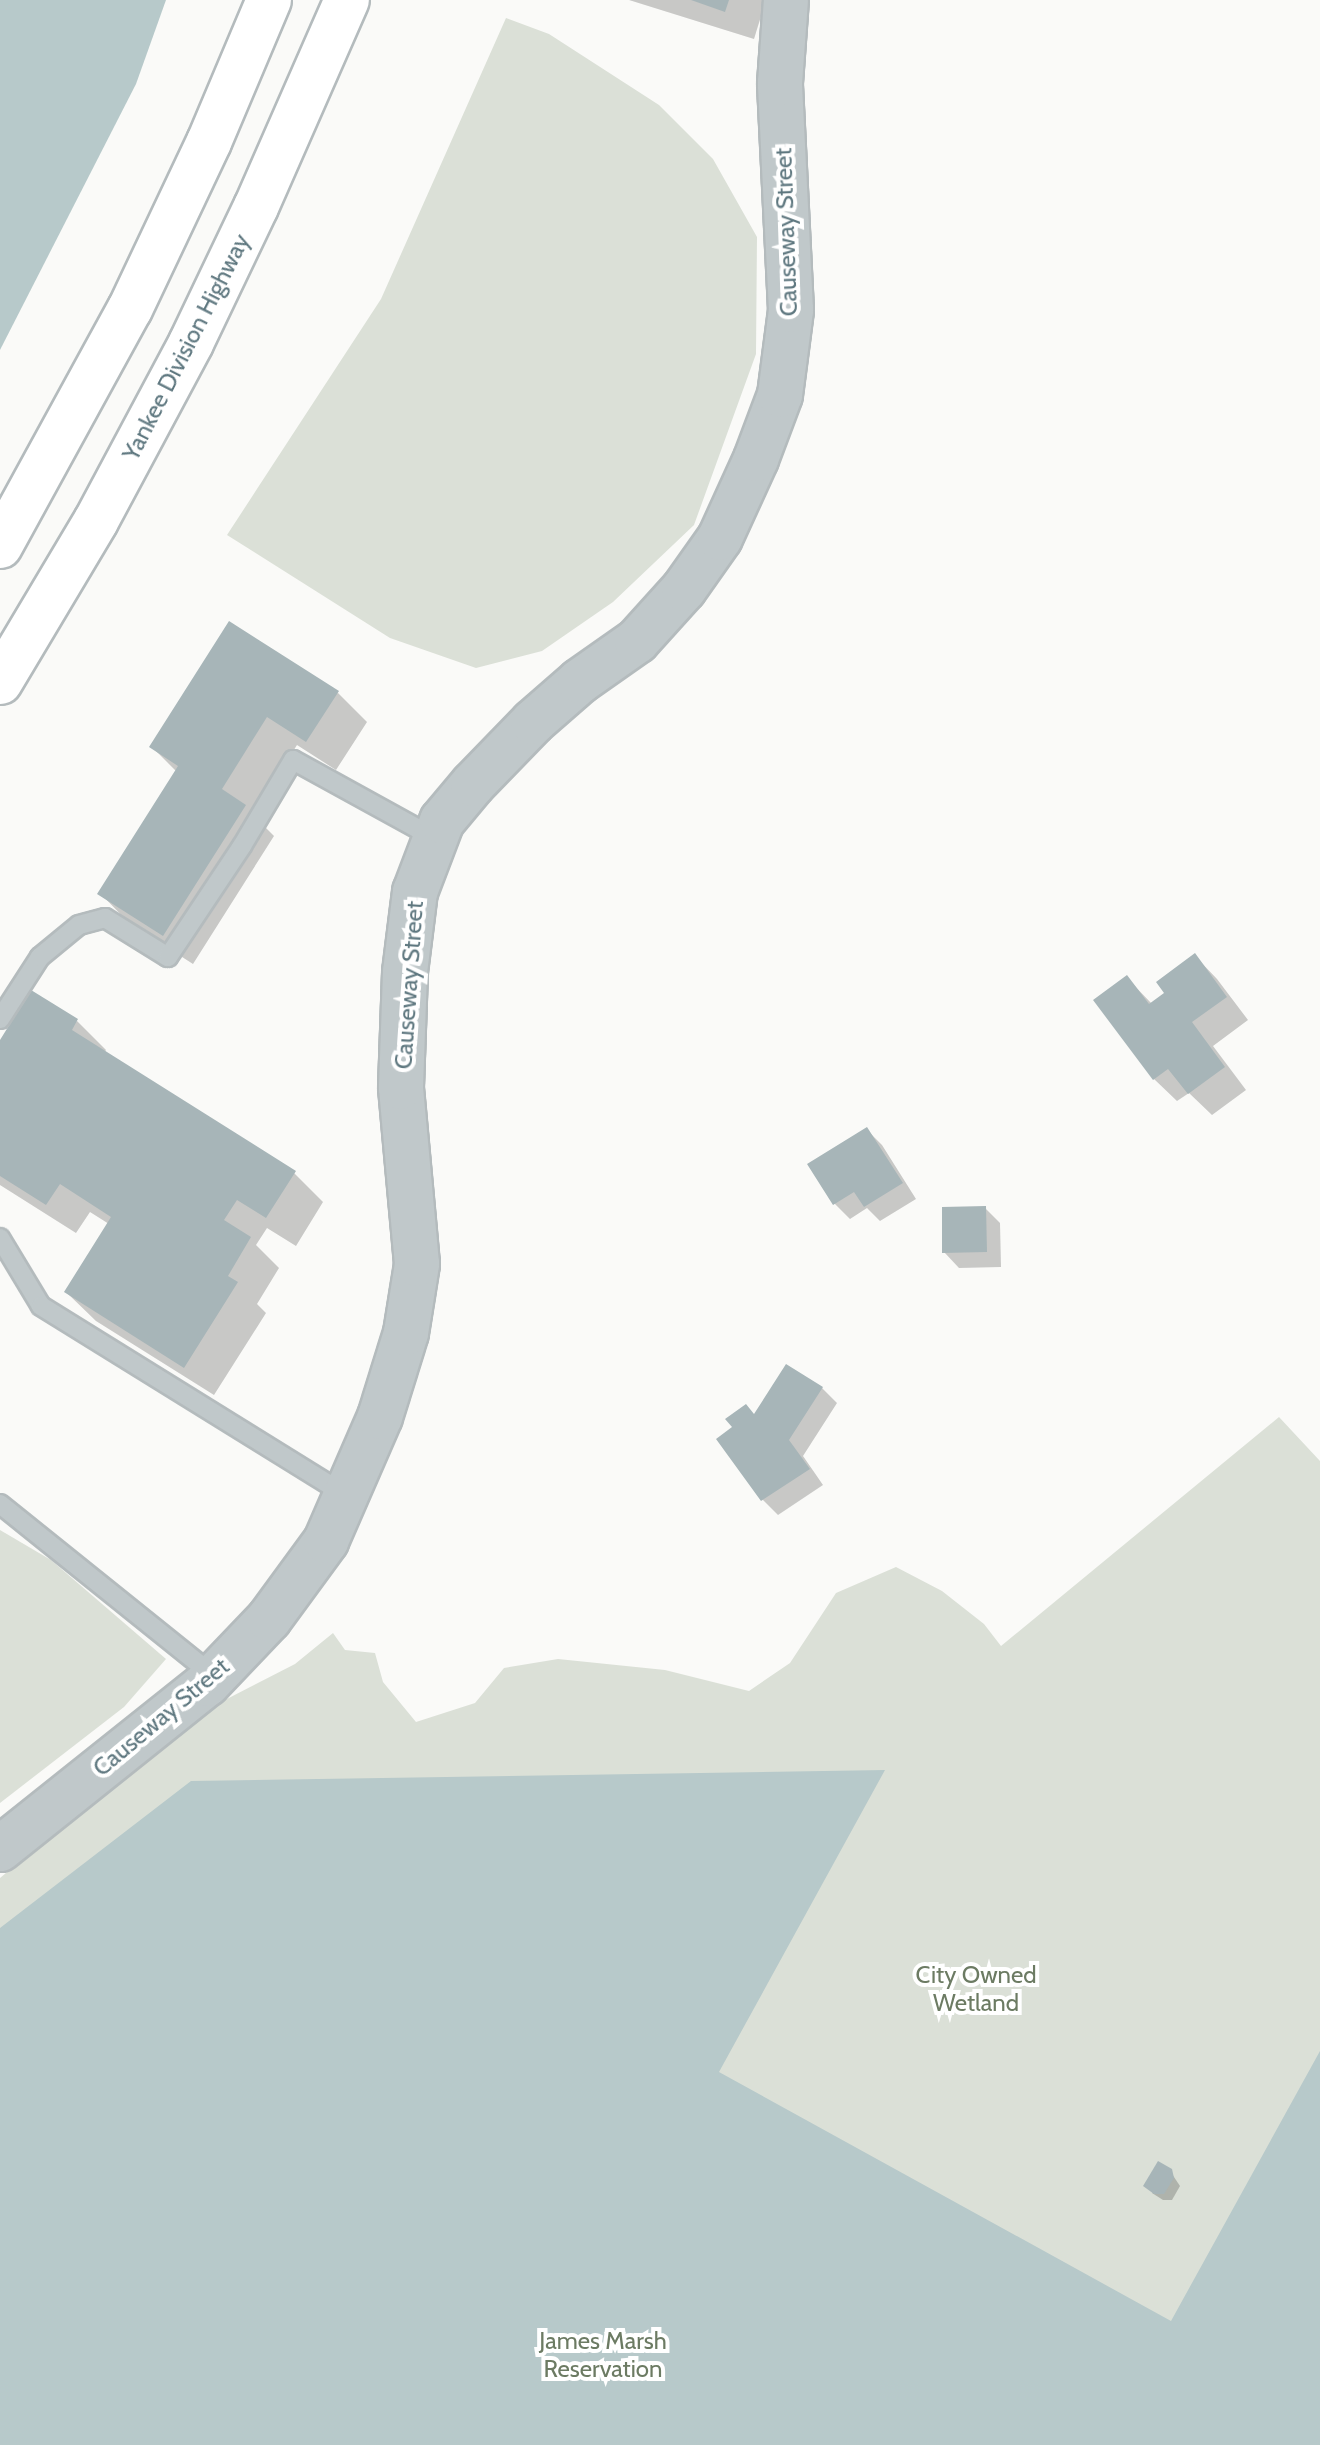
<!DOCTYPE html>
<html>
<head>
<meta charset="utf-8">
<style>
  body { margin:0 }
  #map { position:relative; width:1320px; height:2445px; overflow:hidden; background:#fafaf8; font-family:Cabin,sans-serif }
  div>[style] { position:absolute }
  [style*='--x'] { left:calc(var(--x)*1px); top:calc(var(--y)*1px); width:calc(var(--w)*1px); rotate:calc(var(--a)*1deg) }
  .green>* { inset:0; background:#dbe0d7 }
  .water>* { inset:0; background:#b7c9ca }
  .shadow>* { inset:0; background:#0003 }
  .building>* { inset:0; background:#a7b5b8 }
  .roads { filter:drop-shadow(2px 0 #b4bbbd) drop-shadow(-2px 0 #b4bbbd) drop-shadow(0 2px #b4bbbd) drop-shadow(0 -2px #b4bbbd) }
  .service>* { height:18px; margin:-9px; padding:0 9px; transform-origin:9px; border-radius:9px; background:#c0c8ca }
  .tertiary>* { height:44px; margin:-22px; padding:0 22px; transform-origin:22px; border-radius:22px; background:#c0c8ca }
  .motorway>* { height:44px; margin:-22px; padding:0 22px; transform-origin:22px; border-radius:22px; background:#fff }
  span { translate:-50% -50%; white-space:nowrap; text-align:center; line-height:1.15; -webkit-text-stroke:8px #fff; paint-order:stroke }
  .street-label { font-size:24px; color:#5e777f }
  .park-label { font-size:24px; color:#6c7b63 }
</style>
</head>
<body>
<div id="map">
  <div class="green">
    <i style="clip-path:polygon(506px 18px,549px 34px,659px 105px,713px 159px,757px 237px,756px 354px,694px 525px,613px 602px,542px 651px,476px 668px,390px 638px,227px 535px,381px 299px)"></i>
    <i style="clip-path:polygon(1279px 1417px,1320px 1461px,1320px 2445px,0 2445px,0 1878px,25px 1857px,221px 1702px,295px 1664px,333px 1633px,345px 1650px,375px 1653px,383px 1682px,416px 1722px,475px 1703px,504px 1668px,558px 1659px,665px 1670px,749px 1691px,790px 1663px,836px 1593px,896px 1567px,942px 1591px,984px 1624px,1001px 1646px)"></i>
    <i style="clip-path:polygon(0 1530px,51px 1560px,166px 1659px,124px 1707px,0 1803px)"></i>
  </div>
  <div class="water">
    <i style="clip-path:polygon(0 0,166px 0,136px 84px,0 350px)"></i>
    <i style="clip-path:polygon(885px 1770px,719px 2072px,1171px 2321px,1320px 2051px,1320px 2445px,0 2445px,0 1928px,191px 1781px)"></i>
  </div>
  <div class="shadow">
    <i style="clip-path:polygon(629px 0,766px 0,754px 39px)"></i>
    <i style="clip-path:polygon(338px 693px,367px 722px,336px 770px,297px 745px,253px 815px,274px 836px,193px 964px,129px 923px,100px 893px,177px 772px,152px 747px)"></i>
    <i style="clip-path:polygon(1195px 956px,1217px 979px,1248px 1020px,1213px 1046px,1246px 1090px,1212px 1115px,1189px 1093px,1177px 1101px,1154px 1079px,1127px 978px,1152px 1004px,1167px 993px)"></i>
    <i style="clip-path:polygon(77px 1021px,106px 1050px,104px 1053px,294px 1173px,323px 1202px,296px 1246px,267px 1228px,256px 1245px,279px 1268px,257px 1304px,266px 1313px,214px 1395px,96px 1321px,66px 1292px,109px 1224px,90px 1212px,76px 1233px,0 1185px,0 1044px)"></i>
    <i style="clip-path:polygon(867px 1130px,882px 1145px,916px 1199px,880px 1221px,867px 1208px,850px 1219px,835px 1204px,810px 1165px)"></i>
    <i style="clip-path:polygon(985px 1208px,1000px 1223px,1001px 1267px,959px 1268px,944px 1252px)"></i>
    <i style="clip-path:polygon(822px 1388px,837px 1403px,803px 1456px,823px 1485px,778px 1515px,762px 1499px,755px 1416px)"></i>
    <i style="clip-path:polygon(1170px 2171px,1180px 2186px,1172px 2200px,1163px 2200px,1152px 2193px)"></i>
  </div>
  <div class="building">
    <i style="clip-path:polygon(691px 0,729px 0,725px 12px)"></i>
    <i style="clip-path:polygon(229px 621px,339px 691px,306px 742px,267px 717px,222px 789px,246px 805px,163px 936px,97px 894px,178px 766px,149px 747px)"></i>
    <i style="clip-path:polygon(1195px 953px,1227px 997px,1192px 1022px,1225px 1067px,1188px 1094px,1168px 1069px,1153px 1080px,1093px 1000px,1127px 975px,1149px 1004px,1164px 993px,1156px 982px)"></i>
    <i style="clip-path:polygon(31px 990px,78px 1019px,72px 1030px,296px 1171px,266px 1218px,237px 1200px,224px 1220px,251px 1237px,228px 1276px,238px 1282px,184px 1368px,64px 1292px,111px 1217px,60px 1184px,46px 1205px,0 1176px,0 1040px)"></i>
    <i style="clip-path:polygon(867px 1127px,903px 1183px,864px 1207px,854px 1192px,833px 1205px,807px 1164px)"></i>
    <i style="clip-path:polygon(986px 1206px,987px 1252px,942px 1253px,942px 1207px)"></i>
    <i style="clip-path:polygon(786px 1364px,823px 1387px,789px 1440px,810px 1469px,761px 1501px,716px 1439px,732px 1427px,725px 1419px,746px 1404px,754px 1414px)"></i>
    <i style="clip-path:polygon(1158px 2161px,1172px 2169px,1174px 2178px,1164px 2194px,1154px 2194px,1143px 2186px)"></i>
  </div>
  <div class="roads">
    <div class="service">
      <i style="--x:0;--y:1019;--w:74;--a:-57.2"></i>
      <i style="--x:40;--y:957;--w:50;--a:-39.4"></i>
      <i style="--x:79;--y:925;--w:27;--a:-15"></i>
      <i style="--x:105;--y:918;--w:74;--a:31.8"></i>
      <i style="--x:168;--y:957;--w:133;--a:-56.3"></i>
      <i style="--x:242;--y:846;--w:100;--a:-59.3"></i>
      <i style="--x:293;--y:760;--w:162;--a:28.8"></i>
      <i style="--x:0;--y:1238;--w:79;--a:58.9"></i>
      <i style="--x:41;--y:1306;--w:359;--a:31.8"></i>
      <i style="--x:0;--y:1504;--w:275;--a:38.8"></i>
    </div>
    <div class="tertiary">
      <i style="--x:0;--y:1849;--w:265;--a:-38.6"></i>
      <i style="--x:207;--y:1684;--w:90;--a:-46.4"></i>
      <i style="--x:269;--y:1619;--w:97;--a:-53.8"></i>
      <i style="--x:326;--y:1541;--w:135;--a:-66.5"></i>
      <i style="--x:380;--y:1417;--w:88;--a:-72.8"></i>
      <i style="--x:406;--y:1333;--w:70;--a:-80.9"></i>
      <i style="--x:417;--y:1264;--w:178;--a:-95.2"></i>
      <i style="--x:401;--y:1087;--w:115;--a:-88"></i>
      <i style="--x:405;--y:972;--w:81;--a:-82.9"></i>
      <i style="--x:415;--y:892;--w:76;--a:-69.2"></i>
      <i style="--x:442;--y:821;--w:48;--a:-50"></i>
      <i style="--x:473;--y:784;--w:86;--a:-45.9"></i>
      <i style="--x:533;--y:722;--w:62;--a:-41.1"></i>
      <i style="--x:580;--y:681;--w:70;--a:-35.1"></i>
      <i style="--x:637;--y:641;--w:70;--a:-47.9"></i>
      <i style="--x:684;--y:589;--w:62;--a:-54.8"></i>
      <i style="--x:720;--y:538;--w:87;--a:-65.5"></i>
      <i style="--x:756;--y:459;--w:68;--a:-69.4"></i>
      <i style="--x:780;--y:395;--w:86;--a:-82.6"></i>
      <i style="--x:791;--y:310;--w:227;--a:-92.8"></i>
      <i style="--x:780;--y:83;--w:83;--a:-85.9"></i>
    </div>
    <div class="motorway">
      <i style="--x:0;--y:546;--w:270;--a:-61.3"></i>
      <i style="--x:130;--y:309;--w:185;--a:-64.7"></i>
      <i style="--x:209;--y:142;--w:154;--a:-67.1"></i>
      <i style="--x:0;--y:682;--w:187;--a:-59.2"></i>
      <i style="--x:96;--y:521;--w:202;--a:-61.9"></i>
      <i style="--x:191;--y:343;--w:151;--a:-64.5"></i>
      <i style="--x:256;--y:207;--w:226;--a:-66.3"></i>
    </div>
  </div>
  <div class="street-label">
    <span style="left:786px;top:232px;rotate:-92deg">Causeway Street</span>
    <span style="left:186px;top:347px;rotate:-63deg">Yankee Division Highway</span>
    <span style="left:409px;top:985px;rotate:-86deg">Causeway Street</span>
    <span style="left:161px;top:1717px;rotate:-40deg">Causeway Street</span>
  </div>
  <div class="park-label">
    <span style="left:976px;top:1989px">City Owned<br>Wetland</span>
    <span style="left:603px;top:2355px">James Marsh<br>Reservation</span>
  </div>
</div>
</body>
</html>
